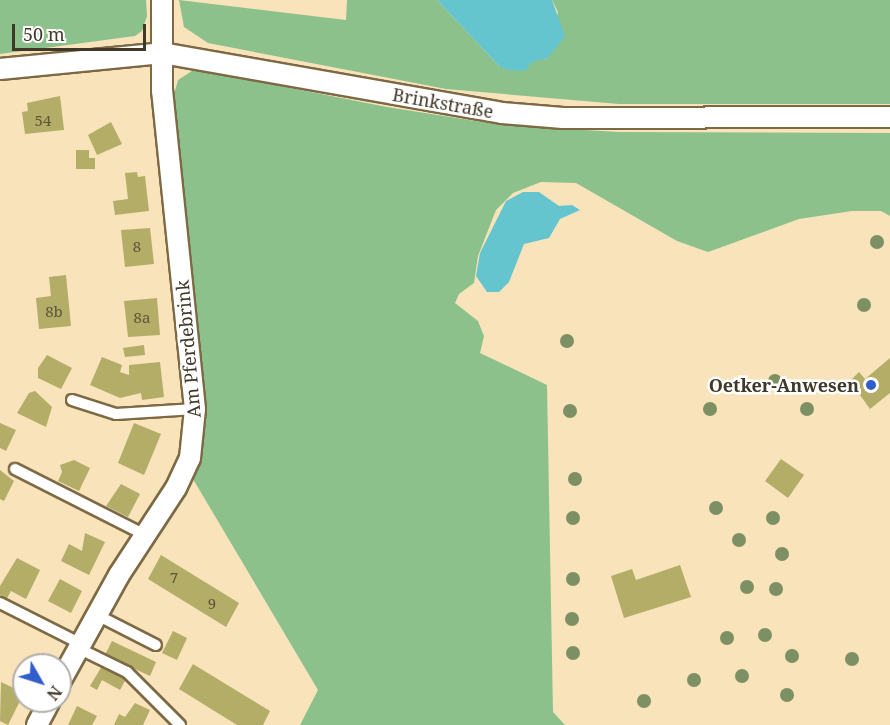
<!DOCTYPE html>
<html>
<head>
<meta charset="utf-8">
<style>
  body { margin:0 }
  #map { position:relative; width:890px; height:725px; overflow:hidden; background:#f8e3bb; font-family:"Noto Serif",serif }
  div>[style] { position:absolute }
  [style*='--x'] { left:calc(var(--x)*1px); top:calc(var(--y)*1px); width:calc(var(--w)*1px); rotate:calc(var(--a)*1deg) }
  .forest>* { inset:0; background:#8dc18c }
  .water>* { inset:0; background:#64c5cf }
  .building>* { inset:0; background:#b3ad67 }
  .roads { filter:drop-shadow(2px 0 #7d6a45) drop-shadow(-2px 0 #7d6a45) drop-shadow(0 2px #7d6a45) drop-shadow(0 -2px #7d6a45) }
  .lane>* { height:10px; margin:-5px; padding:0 5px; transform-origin:5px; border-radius:5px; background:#fff }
  .street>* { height:20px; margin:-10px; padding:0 10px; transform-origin:10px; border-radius:10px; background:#fff }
  .trees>* { width:14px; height:14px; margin:-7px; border-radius:50%; background:#7c9063 }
  .dots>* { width:16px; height:16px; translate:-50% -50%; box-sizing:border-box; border:3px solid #fff; border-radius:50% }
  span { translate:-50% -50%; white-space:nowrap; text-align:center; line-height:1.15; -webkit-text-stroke:5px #fff; paint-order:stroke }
  .number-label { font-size:15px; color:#5d5538 }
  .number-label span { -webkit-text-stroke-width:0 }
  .street-label { font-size:18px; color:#403828 }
  .poi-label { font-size:18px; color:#403828; font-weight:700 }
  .right { translate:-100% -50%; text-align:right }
  .north { position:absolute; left:12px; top:653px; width:60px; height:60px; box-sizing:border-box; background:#fff; border:2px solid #b3afa9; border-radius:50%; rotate:129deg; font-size:16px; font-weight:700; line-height:24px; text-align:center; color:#403828 }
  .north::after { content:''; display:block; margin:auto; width:21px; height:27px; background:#315dcd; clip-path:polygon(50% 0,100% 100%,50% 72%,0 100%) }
  .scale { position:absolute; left:12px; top:24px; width:134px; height:27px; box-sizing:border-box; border:3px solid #403828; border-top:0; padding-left:8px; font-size:18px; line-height:21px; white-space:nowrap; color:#403828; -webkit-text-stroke:4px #fff; paint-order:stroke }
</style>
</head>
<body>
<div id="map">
  <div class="forest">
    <i style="clip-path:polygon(0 0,146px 0,147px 16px,142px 31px,135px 36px,0 54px)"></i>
    <i style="clip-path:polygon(179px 0,346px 20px,347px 0,437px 0,500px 67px,548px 58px,558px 12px,552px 0,890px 0,890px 104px,619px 104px,446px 89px,208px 43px,184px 27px)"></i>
    <i style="clip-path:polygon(195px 69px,387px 107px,501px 125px,619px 132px,890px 133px,890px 216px,881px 211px,852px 211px,799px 219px,708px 252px,677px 241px,576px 183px,541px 182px,513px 193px,496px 210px,478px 256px,474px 283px,459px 294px,455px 303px,478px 321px,484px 336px,480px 353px,547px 385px,553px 712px,565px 725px,300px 725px,318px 690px,193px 479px,205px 402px,173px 98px,178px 80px)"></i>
  </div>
  <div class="water">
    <i style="clip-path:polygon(437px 0,552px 0,565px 36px,548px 58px,532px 62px,525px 71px,509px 70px,500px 67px)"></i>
    <i style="clip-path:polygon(523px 192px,539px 192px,559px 206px,572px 205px,580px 210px,560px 219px,549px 238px,524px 244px,509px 282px,499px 292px,487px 292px,476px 276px,480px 253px,506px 201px)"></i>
  </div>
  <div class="building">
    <i style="clip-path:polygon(60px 96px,64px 130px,25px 134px,22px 112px,28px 111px,27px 103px)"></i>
    <i style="clip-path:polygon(111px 122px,122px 144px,97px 155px,88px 135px)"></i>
    <i style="clip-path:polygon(76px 150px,89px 150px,89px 158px,95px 158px,95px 169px,76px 169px)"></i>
    <i style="clip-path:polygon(137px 172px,138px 177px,145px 176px,149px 211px,115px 215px,113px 201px,128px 199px,125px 173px)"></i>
    <i style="clip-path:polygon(150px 228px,154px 264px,125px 267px,121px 230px)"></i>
    <i style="clip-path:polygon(66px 275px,71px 326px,39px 329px,36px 298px,51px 296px,49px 277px)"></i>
    <i style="clip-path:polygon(157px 298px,160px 335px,128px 337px,124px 301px)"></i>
    <i style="clip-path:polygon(144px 345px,145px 355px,125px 357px,123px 348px)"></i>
    <i style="clip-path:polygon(47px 355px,72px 368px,61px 389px,38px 378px,38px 368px)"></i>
    <i style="clip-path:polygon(102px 357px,122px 365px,120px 372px,129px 375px,129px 365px,160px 362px,164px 397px,142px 400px,141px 393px,120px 398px,90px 385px)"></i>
    <i style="clip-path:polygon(890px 358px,890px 393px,870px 409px,850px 381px,859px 372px,865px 379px)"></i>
    <i style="clip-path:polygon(35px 391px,52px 407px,46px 427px,17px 413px,29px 393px)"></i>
    <i style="clip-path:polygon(0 423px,16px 430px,6px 451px,0 448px)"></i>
    <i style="clip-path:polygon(134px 423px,161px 434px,144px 475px,118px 463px)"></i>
    <i style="clip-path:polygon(781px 459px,804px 475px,788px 498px,765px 481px)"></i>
    <i style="clip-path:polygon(74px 460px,90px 468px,79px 491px,58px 481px,62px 472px,60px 465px)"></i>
    <i style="clip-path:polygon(0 470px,14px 481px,4px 501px,0 499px)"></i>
    <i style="clip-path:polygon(121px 484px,140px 494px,128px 517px,106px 506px)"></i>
    <i style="clip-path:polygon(85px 533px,105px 542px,89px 575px,61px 561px,69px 544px,82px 551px)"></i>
    <i style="clip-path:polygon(161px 555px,239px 603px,226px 627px,148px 579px)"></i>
    <i style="clip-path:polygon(17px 558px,40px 570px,26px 599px,11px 591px,6px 600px,0 597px,0 586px)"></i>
    <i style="clip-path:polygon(680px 565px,691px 597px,624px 618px,611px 576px,632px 569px,636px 580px)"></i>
    <i style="clip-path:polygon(60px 579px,82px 591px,71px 613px,48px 601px)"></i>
    <i style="clip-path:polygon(173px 631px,187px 638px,177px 660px,162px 653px)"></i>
    <i style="clip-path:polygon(112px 641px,156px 662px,150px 676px,105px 655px)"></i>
    <i style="clip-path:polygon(193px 664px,270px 711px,263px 725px,237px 725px,179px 689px)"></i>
    <i style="clip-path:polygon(102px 666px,126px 679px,120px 690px,102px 680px,97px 690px,90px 686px)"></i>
    <i style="clip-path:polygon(1px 682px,24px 693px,8px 725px,0 721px)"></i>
    <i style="clip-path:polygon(135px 703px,150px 710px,143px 725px,114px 725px,119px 714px,125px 717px)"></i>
    <i style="clip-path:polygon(77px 706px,97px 716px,92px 725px,68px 725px)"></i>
  </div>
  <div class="roads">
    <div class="lane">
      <i style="--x:72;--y:400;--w:46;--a:17.7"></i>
      <i style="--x:116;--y:414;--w:79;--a:-3.6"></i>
      <i style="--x:15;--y:469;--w:146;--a:26.9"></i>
      <i style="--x:0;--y:603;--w:91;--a:26.8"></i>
      <i style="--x:97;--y:615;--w:66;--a:27"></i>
      <i style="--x:78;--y:648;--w:55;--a:26.1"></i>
      <i style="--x:127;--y:672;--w:75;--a:45"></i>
    </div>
    <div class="street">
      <i style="--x:0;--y:69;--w:163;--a:-5.6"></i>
      <i style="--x:162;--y:53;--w:345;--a:10"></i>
      <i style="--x:502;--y:113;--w:61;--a:4.7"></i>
      <i style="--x:563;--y:118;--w:327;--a:-0.2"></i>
      <i style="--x:60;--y:682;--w:122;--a:-61.1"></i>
      <i style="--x:119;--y:575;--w:104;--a:-56.8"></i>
      <i style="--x:176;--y:488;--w:33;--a:-65"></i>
      <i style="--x:190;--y:458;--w:49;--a:-84.2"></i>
      <i style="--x:195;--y:409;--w:320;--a:-95.9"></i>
      <i style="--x:162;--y:91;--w:91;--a:-90"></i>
      <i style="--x:37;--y:725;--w:27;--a:-62"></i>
    </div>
  </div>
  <div class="trees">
    <i style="left:877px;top:242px"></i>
    <i style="left:864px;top:305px"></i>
    <i style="left:567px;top:341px"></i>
    <i style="left:775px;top:381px"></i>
    <i style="left:710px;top:409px"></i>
    <i style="left:807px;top:409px"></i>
    <i style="left:570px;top:411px"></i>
    <i style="left:575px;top:479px"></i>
    <i style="left:716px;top:508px"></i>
    <i style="left:573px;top:518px"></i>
    <i style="left:773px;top:518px"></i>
    <i style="left:739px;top:540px"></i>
    <i style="left:782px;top:554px"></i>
    <i style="left:573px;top:579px"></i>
    <i style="left:747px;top:587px"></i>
    <i style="left:776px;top:589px"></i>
    <i style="left:572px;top:619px"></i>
    <i style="left:765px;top:635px"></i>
    <i style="left:727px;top:638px"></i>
    <i style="left:573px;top:653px"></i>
    <i style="left:792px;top:656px"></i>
    <i style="left:852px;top:659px"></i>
    <i style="left:742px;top:676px"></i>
    <i style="left:694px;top:680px"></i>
    <i style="left:787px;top:695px"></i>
    <i style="left:644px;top:701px"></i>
  </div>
  <div class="dots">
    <i style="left:871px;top:385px;background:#315dcd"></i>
  </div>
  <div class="number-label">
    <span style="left:43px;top:121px">54</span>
    <span style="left:137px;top:247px">8</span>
    <span style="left:54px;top:312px">8b</span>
    <span style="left:142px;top:318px">8a</span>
    <span style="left:174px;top:578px">7</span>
    <span style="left:212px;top:604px">9</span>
  </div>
  <div class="street-label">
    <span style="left:443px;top:103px;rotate:10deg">Brinkstraße</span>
    <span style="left:188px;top:349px;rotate:-95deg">Am Pferdebrink</span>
  </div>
  <div class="poi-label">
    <span class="right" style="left:859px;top:385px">Oetker-Anwesen</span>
  </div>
  <div class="north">N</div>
  <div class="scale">50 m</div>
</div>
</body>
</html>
